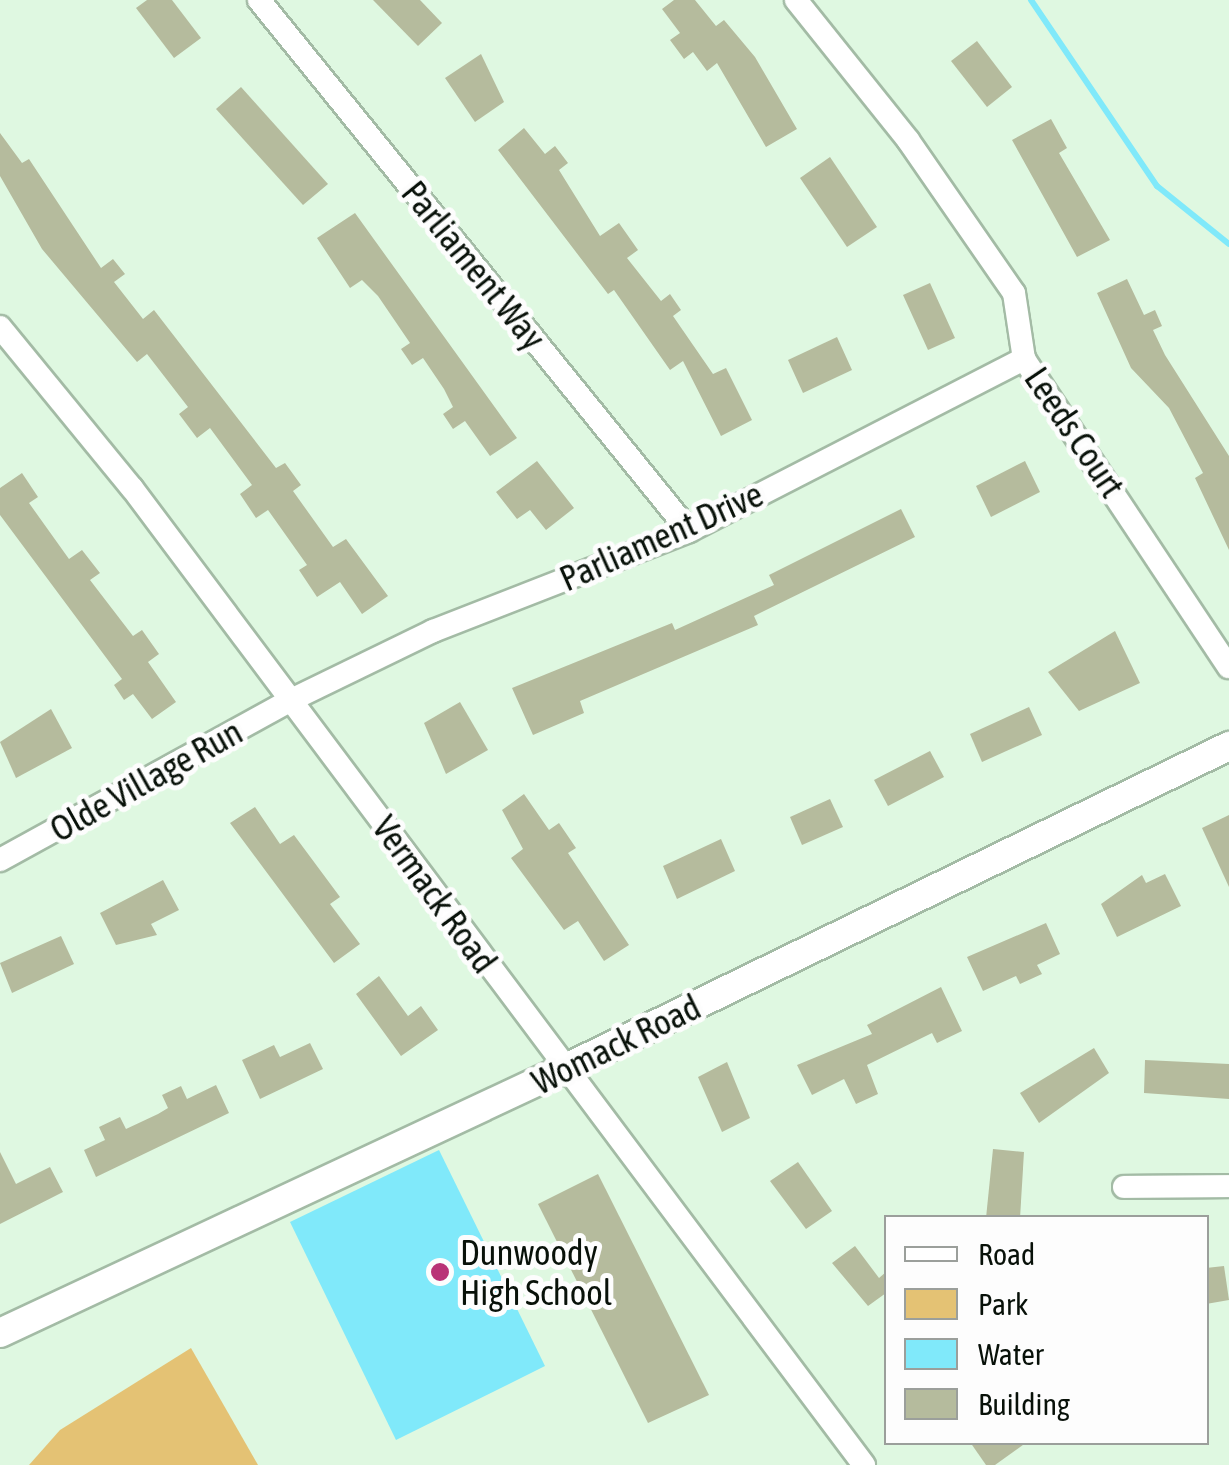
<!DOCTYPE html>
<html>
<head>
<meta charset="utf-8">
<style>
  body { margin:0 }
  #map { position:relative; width:1229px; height:1465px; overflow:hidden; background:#dff8e1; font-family:"Asap Condensed",sans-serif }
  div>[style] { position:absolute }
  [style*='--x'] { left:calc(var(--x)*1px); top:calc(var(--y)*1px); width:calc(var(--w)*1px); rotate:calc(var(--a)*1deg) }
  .green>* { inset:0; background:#e4c274 }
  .water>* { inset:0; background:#80e9fa }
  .stream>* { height:6px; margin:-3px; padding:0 3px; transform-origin:3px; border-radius:3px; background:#80e9fa }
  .building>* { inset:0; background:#b5bb9d }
  .roads { filter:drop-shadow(2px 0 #a3bba5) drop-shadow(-2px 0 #a3bba5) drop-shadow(0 2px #a3bba5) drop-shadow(0 -2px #a3bba5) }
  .minor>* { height:22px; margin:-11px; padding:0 11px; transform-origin:11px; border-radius:11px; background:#fff }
  .tertiary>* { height:28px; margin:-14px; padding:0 14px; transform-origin:14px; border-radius:14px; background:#fff }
  .dots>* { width:28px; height:28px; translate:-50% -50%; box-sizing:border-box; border:5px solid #fdfdfd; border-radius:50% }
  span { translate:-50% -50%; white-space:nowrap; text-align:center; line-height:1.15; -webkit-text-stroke:10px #fdfdfd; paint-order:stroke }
  .street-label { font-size:35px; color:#081109 }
  .poi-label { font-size:35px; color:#081109 }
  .left { translate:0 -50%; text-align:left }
  .legend { position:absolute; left:884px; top:1215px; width:325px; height:230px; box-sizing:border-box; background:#fdfdfd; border:2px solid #9b9f9b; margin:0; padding:12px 18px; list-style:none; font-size:30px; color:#081109 }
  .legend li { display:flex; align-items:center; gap:20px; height:50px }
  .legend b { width:50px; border:2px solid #9b9f9b }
</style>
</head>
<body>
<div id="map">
  <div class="green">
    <i style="clip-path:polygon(191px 1348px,258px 1465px,29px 1465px,60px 1430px)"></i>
  </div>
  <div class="water">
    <i style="clip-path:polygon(439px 1150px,545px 1366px,396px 1440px,290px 1222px)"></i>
  </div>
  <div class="stream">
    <i style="--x:1031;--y:0;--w:225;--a:55.9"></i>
    <i style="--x:1157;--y:186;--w:92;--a:38.9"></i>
  </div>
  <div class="building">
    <i style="clip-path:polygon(147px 0,172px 0,201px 38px,174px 58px,136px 8px)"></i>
    <i style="clip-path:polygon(373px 0,420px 0,442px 23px,418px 46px)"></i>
    <i style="clip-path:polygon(674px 0,695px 0,716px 26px,724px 20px,755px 57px,797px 129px,766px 147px,717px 63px,707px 71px,693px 52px,684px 59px,670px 40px,680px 33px,662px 9px)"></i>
    <i style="clip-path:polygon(977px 41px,1012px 87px,987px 107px,951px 61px)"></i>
    <i style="clip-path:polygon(481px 54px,504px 102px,475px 122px,445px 78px)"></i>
    <i style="clip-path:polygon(241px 87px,328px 184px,303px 205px,216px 109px)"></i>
    <i style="clip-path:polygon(1051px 119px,1067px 148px,1059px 153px,1110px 240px,1077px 257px,1012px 140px)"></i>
    <i style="clip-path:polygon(524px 128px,545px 154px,555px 146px,568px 163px,559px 170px,600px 236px,619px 223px,638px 250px,627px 258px,661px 301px,670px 294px,681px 310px,673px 316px,713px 374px,726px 368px,752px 420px,721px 436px,683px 361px,670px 370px,614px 290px,608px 294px,498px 150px)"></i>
    <i style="clip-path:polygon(0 133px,22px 163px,29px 159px,101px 268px,113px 259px,125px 274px,114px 282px,143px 319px,154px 310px,276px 468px,285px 463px,301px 485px,293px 491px,333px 547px,346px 539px,388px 596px,362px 614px,340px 582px,317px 597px,299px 570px,307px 565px,268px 510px,256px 518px,240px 494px,252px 485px,210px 428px,197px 438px,179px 414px,188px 407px,147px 354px,137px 362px,42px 249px,0 176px)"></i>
    <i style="clip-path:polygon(830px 157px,877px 227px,847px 247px,800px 178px)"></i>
    <i style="clip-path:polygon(355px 213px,517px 438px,490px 456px,465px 421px,453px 429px,443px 414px,453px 407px,444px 389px,423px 358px,412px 365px,401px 349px,410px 343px,378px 296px,362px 280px,350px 288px,317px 238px)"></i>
    <i style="clip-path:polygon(1127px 279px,1144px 315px,1155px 310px,1162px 326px,1153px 330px,1165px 355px,1229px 456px,1229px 550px,1195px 478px,1203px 473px,1169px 408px,1131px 368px,1097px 293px)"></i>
    <i style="clip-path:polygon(930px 283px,955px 338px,928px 350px,903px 295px)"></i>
    <i style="clip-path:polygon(837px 337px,852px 370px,803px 393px,788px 360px)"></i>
    <i style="clip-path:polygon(537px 461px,574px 508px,546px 530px,530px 510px,517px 519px,496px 492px)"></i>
    <i style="clip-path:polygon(1025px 461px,1040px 492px,991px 517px,976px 486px)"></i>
    <i style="clip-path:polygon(22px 473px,38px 497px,29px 503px,69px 559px,82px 550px,100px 573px,90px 580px,133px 636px,142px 630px,159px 654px,148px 662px,176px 702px,152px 719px,133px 694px,124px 700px,114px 685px,122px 679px,0 515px,0 488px)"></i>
    <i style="clip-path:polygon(901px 509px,915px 537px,754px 616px,758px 625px,580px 701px,584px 713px,533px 735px,512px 688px,672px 623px,675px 630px,774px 585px,769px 575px)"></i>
    <i style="clip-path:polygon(1115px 631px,1140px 683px,1079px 711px,1048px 672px)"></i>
    <i style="clip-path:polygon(460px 702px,488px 750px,446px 774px,424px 723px)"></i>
    <i style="clip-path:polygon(1029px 707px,1042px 735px,982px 762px,970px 734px)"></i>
    <i style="clip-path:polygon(51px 709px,72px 748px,16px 778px,0 742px)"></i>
    <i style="clip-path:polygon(930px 751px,944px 777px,888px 806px,874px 780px)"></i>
    <i style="clip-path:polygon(524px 794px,549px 830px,559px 823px,576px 848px,568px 853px,629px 945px,604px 961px,578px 921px,564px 930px,511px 858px,523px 849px,502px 810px)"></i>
    <i style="clip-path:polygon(830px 799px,843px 827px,802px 845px,790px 817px)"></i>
    <i style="clip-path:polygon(255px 807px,280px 844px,294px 835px,340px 897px,330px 904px,360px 944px,334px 963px,230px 823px)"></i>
    <i style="clip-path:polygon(1229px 815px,1229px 887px,1202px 828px)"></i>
    <i style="clip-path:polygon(721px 839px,735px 871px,677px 899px,663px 866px)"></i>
    <i style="clip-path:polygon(1165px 874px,1181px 906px,1117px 937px,1101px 904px,1142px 875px,1146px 883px)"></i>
    <i style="clip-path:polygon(163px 880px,179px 910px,151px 924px,157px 935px,116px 945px,100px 913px)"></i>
    <i style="clip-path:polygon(1046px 923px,1060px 954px,1037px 965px,1042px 974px,1020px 984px,1016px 976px,983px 991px,967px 957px)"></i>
    <i style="clip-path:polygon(61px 936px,74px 964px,12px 993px,0 963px)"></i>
    <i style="clip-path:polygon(379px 976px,408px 1016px,421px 1006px,438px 1030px,401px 1056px,356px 994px)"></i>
    <i style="clip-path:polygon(941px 987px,962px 1031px,937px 1043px,932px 1033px,867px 1065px,878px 1094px,856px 1104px,844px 1079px,812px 1095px,797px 1065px,872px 1034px,867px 1025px)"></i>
    <i style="clip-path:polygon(310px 1043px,323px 1069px,260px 1099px,242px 1060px,274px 1045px,280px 1057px)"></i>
    <i style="clip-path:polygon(1094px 1048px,1109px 1073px,1039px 1123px,1020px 1093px)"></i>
    <i style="clip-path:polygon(1145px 1060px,1229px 1064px,1229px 1099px,1144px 1093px)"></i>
    <i style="clip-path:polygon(727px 1062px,750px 1118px,722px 1132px,698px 1077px)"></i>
    <i style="clip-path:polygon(216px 1085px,229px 1113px,96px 1177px,84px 1150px,105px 1140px,99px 1127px,120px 1117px,126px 1129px,158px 1114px,168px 1108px,162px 1095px,181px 1086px,187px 1099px)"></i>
    <i style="clip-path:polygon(993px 1149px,1024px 1152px,1020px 1218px,986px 1218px)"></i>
    <i style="clip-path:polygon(0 1152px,16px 1184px,50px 1167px,63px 1192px,0 1224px)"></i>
    <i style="clip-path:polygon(798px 1162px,832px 1211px,806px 1229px,770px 1181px)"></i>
    <i style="clip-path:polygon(598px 1174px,709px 1395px,648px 1423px,538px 1204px)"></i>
    <i style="clip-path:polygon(855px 1246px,879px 1278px,886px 1272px,886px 1293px,868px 1306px,832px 1263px)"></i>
    <i style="clip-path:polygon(1224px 1266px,1229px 1300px,1206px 1304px,1206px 1268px)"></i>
    <i style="clip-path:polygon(970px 1442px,1027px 1442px,995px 1465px,986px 1465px)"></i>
  </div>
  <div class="roads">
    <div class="minor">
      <i style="--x:259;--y:0;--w:683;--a:51"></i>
      <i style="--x:796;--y:0;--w:179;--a:51.3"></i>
      <i style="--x:908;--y:140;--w:186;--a:55.3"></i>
      <i style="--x:1014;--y:293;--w:67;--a:81.4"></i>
      <i style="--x:1024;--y:359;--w:370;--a:56.4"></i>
      <i style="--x:0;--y:327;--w:208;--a:50.7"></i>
      <i style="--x:132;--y:488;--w:1221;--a:53.16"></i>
      <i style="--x:0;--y:860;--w:332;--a:-28.8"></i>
      <i style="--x:291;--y:700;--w:158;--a:-25.9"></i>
      <i style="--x:433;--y:631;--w:275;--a:-21.3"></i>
      <i style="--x:689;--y:531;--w:377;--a:-27.2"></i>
      <i style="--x:1124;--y:1187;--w:105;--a:-0.5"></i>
    </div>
    <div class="tertiary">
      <i style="--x:0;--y:1333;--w:620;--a:-25.08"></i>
      <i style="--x:562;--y:1070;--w:742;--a:-25.91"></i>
    </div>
  </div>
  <div class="dots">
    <i style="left:440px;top:1272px;background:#b93377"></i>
  </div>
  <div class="street-label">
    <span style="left:474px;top:265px;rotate:51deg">Parliament Way</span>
    <span style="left:1075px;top:432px;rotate:56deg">Leeds Court</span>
    <span style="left:661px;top:536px;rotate:-24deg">Parliament Drive</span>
    <span style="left:146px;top:780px;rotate:-29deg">Olde Village Run</span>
    <span style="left:435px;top:894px;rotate:54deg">Vermack Road</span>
    <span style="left:616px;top:1044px;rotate:-26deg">Womack Road</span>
  </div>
  <div class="poi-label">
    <span class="left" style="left:460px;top:1272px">Dunwoody<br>High School</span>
  </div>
  <ul class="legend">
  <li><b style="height:12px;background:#fff"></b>Road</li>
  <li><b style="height:28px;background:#e4c274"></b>Park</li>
  <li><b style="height:28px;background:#80e9fa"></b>Water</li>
  <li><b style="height:28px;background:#b5bb9d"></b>Building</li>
  </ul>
</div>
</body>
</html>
